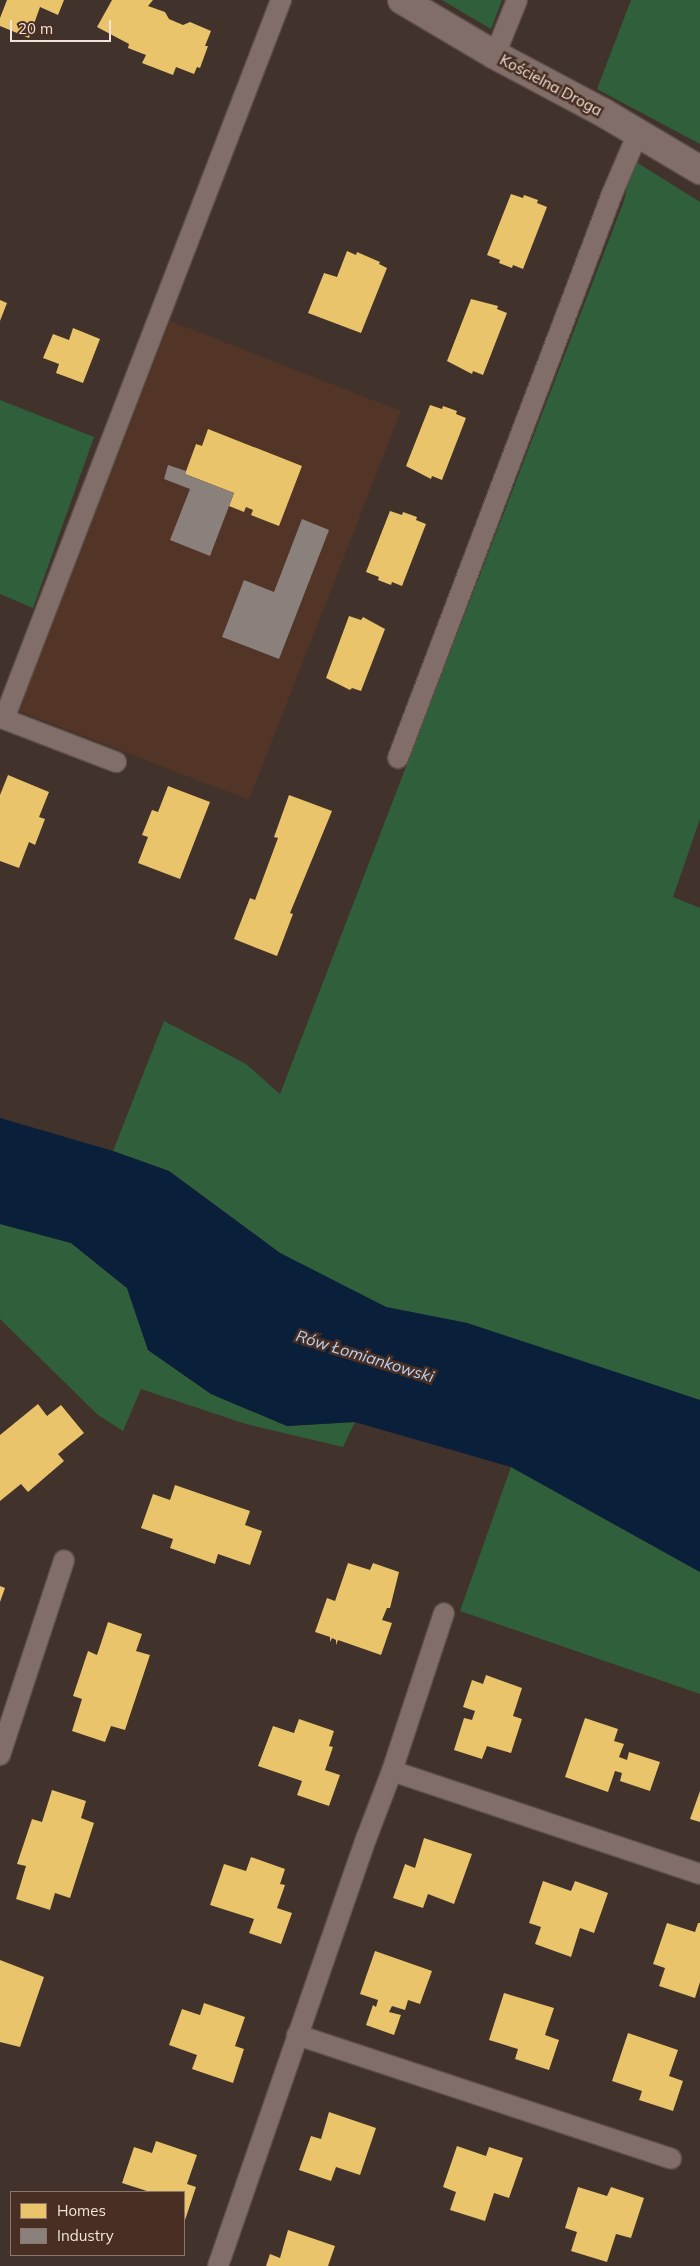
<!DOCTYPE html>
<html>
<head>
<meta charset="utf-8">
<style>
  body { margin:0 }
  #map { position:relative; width:700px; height:2266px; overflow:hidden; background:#41322b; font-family:Mulish,sans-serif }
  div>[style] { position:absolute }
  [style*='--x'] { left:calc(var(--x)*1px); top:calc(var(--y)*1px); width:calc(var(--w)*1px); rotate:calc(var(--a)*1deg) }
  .built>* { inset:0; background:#523527 }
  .green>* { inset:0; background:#2f603b }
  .water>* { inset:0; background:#091f3a }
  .homes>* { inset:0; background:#e9c46a }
  .industry>* { inset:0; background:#8a817c }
  .roads { filter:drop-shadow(1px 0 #5c4f49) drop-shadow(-1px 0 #5c4f49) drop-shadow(0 1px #5c4f49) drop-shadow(0 -1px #5c4f49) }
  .service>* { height:20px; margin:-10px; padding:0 10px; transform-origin:10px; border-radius:10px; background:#826e68 }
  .minor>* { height:28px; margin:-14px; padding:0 14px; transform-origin:14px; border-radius:14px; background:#826e68 }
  span { translate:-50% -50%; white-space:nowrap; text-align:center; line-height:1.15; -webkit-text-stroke:5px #492f23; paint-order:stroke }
  .street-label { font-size:15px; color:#f3e2da }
  .water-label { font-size:16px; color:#b7d2f6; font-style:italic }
  .legend { position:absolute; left:10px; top:2191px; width:175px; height:65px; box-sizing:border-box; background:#492f23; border:1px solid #8d776c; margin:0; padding:6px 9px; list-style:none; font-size:15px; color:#f3e2da }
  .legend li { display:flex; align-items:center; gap:10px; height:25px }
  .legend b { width:25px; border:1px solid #8d776c }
  .scale { position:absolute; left:10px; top:20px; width:101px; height:22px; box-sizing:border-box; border:2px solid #f3e2da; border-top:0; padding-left:6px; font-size:15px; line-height:18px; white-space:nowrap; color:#f3e2da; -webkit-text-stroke:4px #492f23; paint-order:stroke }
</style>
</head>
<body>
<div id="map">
  <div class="built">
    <i style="clip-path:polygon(170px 321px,401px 411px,249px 800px,19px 711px)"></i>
  </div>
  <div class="green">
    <i style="clip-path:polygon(442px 0,502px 0,491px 29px)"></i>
    <i style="clip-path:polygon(631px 0,700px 0,700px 144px,597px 89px)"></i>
    <i style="clip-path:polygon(633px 160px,700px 202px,700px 819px,673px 897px,700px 908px,700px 1400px,467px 1323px,386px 1307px,280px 1253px,169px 1171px,113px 1151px,164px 1021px,246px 1064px,280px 1094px,624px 201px)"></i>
    <i style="clip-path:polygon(0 400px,94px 437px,33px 608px,0 594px)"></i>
    <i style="clip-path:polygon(0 1224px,71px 1243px,127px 1288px,148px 1350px,211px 1394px,287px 1426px,355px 1422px,343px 1447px,246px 1424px,141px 1389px,123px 1431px,98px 1415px,0 1319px)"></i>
    <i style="clip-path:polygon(511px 1467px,700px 1572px,700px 1694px,460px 1611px)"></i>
  </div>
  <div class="water">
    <i style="clip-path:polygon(0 1118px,113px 1151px,169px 1171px,280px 1253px,386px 1307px,467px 1323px,700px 1400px,700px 1572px,511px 1467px,355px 1422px,287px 1426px,211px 1394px,148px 1350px,127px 1288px,71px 1243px,0 1224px)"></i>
  </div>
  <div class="homes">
    <i style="clip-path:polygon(7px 0,64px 0,58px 15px,40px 7px,29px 38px,0 26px,0 18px)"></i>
    <i style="clip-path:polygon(112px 0,153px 0,148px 6px,165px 12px,169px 19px,183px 25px,190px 22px,211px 31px,205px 46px,208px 46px,200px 68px,197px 67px,194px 74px,176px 67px,173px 75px,142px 63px,146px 55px,128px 48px,129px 44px,97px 27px)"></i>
    <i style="clip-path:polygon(511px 194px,523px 198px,524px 195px,538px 200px,537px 203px,547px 207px,523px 269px,513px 265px,512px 268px,499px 263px,500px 260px,487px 255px)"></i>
    <i style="clip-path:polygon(347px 251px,356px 255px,357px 252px,380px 262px,379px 264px,387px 268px,361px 333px,308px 313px,324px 273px,337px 277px)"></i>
    <i style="clip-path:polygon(471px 299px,498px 306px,497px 309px,507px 313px,483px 375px,473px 371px,472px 374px,447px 361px)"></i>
    <i style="clip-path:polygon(0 300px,7px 303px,0 321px)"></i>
    <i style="clip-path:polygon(73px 328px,100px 339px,83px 383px,56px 373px,59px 364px,43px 358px,53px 334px,69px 340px)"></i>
    <i style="clip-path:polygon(430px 405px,442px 409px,443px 406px,457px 411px,456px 414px,466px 418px,442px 480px,432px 476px,431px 479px,406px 466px)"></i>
    <i style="clip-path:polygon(208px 429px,302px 466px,279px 526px,251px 515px,253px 510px,246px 507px,244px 512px,229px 506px,234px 493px,185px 474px,196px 444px,202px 446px)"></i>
    <i style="clip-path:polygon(390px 511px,402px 515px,403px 512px,417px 517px,416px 520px,426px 524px,402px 586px,392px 582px,391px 585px,378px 580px,379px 577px,366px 572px)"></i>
    <i style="clip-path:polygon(349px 616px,361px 620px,363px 617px,385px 629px,361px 691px,352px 688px,350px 690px,326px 678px)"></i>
    <i style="clip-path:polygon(8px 775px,49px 792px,39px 817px,45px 819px,35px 845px,29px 842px,19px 868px,0 861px,0 795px)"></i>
    <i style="clip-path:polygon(168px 786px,210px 802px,180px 879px,138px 863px,148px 837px,142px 835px,152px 810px,158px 812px)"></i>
    <i style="clip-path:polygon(289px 795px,332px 811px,290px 913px,293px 914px,277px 956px,234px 939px,250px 898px,255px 900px,278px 838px,274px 837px)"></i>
    <i style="clip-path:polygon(38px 1404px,47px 1416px,61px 1405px,84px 1433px,58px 1454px,64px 1461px,28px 1492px,21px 1484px,0 1501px,0 1435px)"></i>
    <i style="clip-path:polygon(175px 1485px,250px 1511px,245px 1525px,262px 1531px,250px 1565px,218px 1554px,215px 1564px,170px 1548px,173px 1539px,141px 1528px,153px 1494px,170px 1500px)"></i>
    <i style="clip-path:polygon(348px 1563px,370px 1570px,373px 1563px,399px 1572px,390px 1608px,387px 1608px,382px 1620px,392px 1623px,381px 1655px,338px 1640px,336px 1645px,336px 1640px,332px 1638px,330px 1642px,330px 1637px,315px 1632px,327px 1598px,335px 1601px)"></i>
    <i style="clip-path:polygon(0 1586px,5px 1588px,0 1602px)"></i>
    <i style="clip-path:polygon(108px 1622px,142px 1634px,136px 1651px,150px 1655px,125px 1730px,111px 1726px,105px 1742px,72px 1731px,82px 1699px,73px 1696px,88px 1651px,97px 1655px)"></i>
    <i style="clip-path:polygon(486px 1675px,522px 1688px,513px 1716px,522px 1719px,511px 1753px,487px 1746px,482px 1759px,454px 1750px,464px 1718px,472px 1720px,475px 1711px,463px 1707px,472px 1680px,483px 1684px)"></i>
    <i style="clip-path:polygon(585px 1718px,618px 1729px,614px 1741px,624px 1744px,619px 1757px,627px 1760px,629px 1752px,660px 1762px,650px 1791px,620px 1781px,622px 1773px,615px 1771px,608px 1792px,565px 1777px)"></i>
    <i style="clip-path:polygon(299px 1719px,334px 1731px,329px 1746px,333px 1747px,325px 1770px,340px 1775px,329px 1806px,297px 1795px,302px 1781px,258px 1766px,273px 1726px,294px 1733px)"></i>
    <i style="clip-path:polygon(52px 1790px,86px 1801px,81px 1818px,94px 1823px,70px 1898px,55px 1893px,50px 1910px,16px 1899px,26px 1866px,17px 1864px,32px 1819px,42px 1822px)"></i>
    <i style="clip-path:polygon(700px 1791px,700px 1822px,690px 1819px)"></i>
    <i style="clip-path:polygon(424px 1838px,472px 1854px,454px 1904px,428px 1894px,423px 1908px,393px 1898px,405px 1864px,415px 1868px)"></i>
    <i style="clip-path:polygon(251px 1857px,285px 1869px,280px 1884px,285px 1885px,277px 1908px,292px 1913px,281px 1944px,249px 1933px,254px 1919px,210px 1905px,224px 1864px,246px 1871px)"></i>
    <i style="clip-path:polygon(543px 1881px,571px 1891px,575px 1881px,608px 1893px,594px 1933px,580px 1928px,571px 1957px,535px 1944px,541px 1927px,529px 1923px)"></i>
    <i style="clip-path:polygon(667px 1923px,695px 1932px,698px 1923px,700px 1923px,700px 1982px,695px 1998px,659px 1986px,665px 1968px,653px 1964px)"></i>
    <i style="clip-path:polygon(375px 1951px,432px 1971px,420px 2004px,408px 2000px,405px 2010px,392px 2006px,389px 2012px,401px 2015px,394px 2035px,366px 2025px,373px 2005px,376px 2007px,378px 2000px,360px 1994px)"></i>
    <i style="clip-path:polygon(0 1960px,44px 1977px,20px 2047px,0 2042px)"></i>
    <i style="clip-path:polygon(504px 1993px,554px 2008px,545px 2035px,559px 2040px,549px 2070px,515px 2059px,518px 2049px,489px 2040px)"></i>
    <i style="clip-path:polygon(204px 2003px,245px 2017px,235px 2046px,244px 2049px,233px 2083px,192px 2069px,197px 2055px,169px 2045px,182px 2009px,200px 2015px)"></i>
    <i style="clip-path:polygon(628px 2033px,678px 2050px,669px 2076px,683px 2081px,673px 2111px,639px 2100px,642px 2091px,612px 2081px)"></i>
    <i style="clip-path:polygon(329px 2112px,376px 2128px,360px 2175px,336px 2167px,331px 2181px,299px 2170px,311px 2136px,321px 2139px)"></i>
    <i style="clip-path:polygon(156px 2141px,197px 2155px,187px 2184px,196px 2187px,184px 2223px,184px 2192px,150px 2192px,122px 2183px,134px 2147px,152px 2153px)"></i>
    <i style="clip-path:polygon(457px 2146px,486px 2156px,489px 2147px,523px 2158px,509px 2198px,494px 2193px,485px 2221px,450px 2210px,456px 2192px,443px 2187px)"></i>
    <i style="clip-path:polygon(578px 2187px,607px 2196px,611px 2187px,644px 2198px,631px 2238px,616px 2234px,607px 2262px,571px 2251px,577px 2232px,565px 2228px)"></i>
    <i style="clip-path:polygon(288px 2230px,335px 2246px,328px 2266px,266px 2266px,270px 2254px,280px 2258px)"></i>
  </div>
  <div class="industry">
    <i style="clip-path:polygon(168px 465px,186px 471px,185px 474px,234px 493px,210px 556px,170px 540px,190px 489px,164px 479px)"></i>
    <i style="clip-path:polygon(302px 519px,329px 530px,279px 659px,222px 637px,244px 580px,274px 592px)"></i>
  </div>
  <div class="roads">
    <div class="service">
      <i style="--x:495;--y:55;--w:59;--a:-68.2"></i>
      <i style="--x:398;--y:758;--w:603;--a:-69.22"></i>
      <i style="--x:612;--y:194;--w:66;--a:-66.9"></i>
      <i style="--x:116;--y:762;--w:120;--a:-159"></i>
      <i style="--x:4;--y:719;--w:771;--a:-68.93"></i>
      <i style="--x:0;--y:1755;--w:205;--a:-71.8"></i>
      <i style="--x:392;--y:1771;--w:325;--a:18.5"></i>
      <i style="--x:297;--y:2035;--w:394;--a:18.3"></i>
      <i style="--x:218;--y:2266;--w:452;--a:-70.9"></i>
      <i style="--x:366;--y:1839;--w:73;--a:-69.1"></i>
      <i style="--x:392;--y:1771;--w:166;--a:-71.8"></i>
    </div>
    <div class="minor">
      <i style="--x:402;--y:0;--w:108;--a:30.6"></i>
      <i style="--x:495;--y:55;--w:123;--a:28"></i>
      <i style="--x:604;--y:113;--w:112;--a:30.7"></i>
    </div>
  </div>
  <div class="street-label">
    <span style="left:551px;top:85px;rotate:28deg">Kościelna Droga</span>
  </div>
  <div class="water-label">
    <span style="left:365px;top:1356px;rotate:17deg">Rów Łomiankowski</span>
  </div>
  <ul class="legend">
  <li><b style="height:14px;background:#e9c46a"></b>Homes</li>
  <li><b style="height:14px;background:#8a817c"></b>Industry</li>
  </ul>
  <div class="scale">20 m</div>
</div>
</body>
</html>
